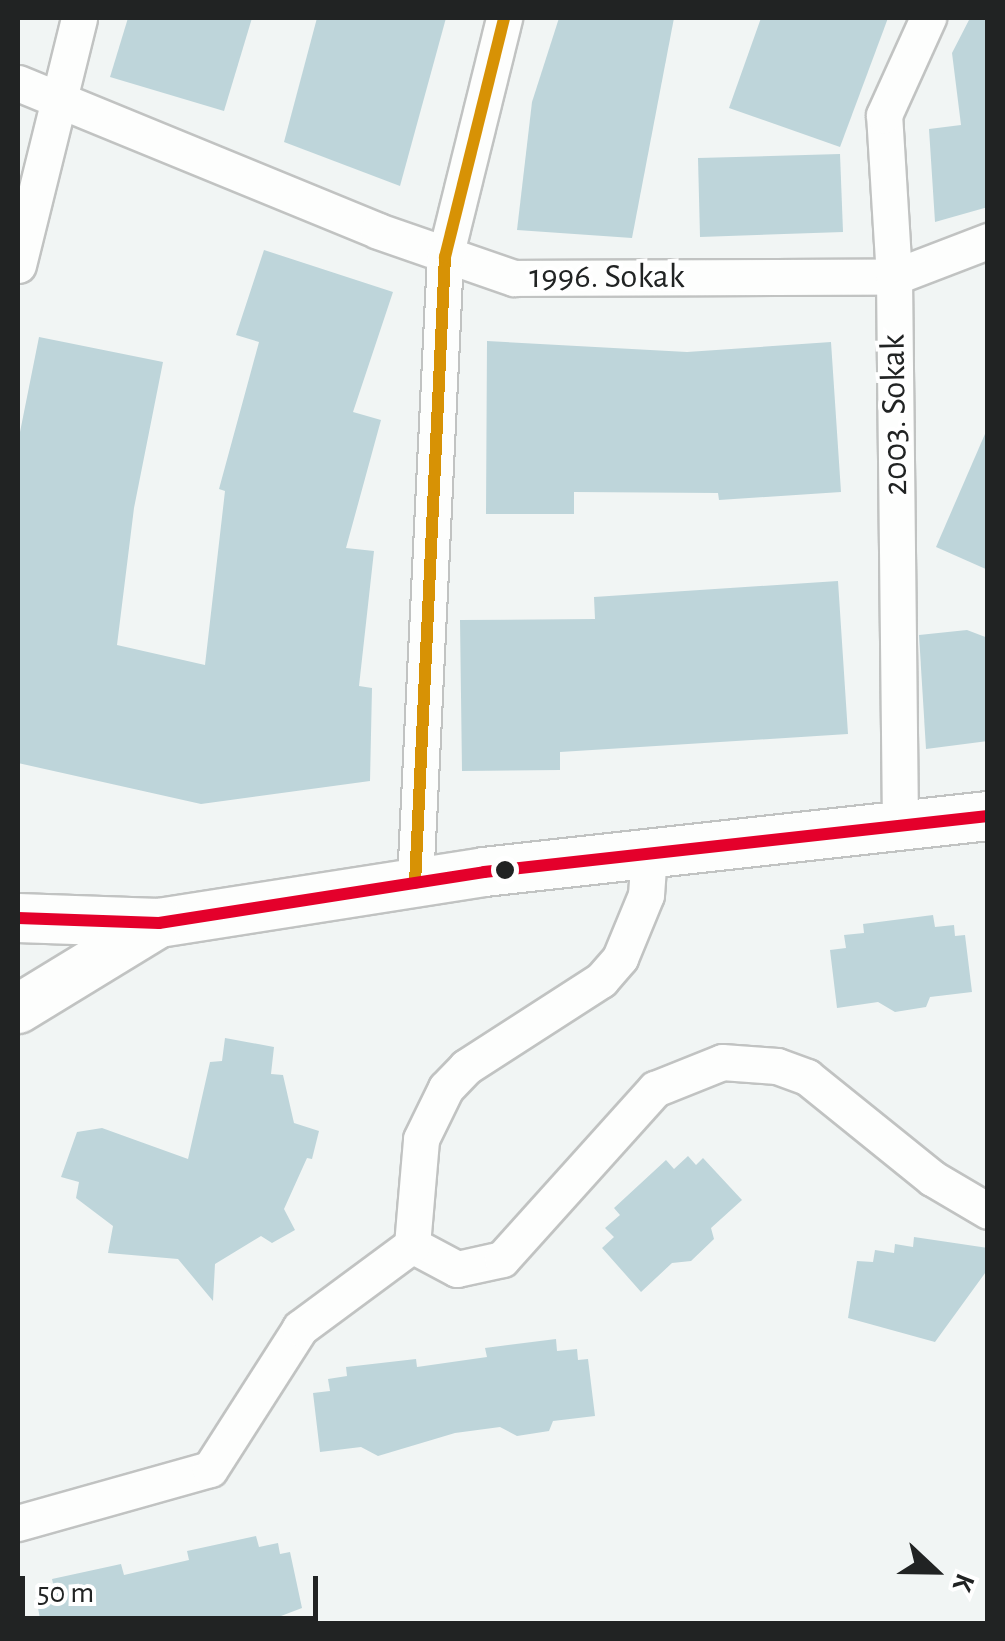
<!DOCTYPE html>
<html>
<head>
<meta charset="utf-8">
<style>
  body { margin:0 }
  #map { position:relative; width:1005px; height:1641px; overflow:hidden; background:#f1f5f4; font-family:"Alegreya Sans",sans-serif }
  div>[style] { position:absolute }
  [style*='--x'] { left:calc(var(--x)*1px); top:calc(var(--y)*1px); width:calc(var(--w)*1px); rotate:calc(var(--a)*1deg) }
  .building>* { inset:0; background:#bed5da }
  .roads { filter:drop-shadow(2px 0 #c1c3c2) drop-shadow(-2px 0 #c1c3c2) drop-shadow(0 2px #c1c3c2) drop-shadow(0 -2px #c1c3c2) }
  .street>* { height:35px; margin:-17.5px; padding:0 17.5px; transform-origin:17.5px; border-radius:17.5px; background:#fdfefd }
  .secondary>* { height:48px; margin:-24px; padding:0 24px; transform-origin:24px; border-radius:24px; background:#fdfefd }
  .bus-1>* { height:12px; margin:-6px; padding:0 6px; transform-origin:6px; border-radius:6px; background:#d79205 }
  .bus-2>* { height:12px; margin:-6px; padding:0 6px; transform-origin:6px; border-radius:6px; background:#e4002b }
  .dots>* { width:28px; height:28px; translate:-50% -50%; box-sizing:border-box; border:5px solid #fff; border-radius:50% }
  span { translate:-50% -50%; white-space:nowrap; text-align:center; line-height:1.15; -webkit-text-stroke:8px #fff; paint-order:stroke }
  .street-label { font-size:35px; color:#212323 }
  .frame { position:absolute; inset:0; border:20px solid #212323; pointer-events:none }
  .north { position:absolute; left:885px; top:1521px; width:100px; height:100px; -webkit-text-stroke:8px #fff; paint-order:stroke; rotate:112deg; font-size:28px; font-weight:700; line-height:40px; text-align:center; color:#212323 }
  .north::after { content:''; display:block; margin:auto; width:35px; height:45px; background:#212323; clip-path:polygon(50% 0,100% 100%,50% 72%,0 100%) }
  .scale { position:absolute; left:20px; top:1576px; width:298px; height:45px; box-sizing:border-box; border:5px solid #212323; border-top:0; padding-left:12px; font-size:30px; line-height:35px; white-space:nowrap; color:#212323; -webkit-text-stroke:8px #fff; paint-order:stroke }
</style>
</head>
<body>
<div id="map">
  <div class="building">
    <i style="clip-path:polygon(128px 18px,252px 18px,224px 111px,110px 77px)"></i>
    <i style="clip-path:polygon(317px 18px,446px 18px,400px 186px,284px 142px)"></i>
    <i style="clip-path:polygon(559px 18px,674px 18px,632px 238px,517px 230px,532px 102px)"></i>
    <i style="clip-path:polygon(761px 18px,888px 18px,840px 147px,729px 108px)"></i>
    <i style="clip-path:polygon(970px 18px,988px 18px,988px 207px,935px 222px,929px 129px,961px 125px,952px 53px)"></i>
    <i style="clip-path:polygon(840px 154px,843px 232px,700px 237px,698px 158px)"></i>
    <i style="clip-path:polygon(264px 250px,393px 292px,353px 412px,381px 420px,346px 548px,374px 551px,359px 686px,372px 688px,370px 781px,201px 804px,18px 763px,18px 442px,39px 337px,163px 362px,134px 508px,117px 645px,205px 665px,225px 491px,219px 489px,259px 342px,236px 335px)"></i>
    <i style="clip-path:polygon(487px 341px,687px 352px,831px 342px,841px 492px,719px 500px,718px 493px,574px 492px,574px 514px,486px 514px)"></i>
    <i style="clip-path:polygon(988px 427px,988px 570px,936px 547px)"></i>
    <i style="clip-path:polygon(838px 581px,848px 734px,560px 752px,560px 770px,462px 771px,460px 620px,595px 619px,594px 597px)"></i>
    <i style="clip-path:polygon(967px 630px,988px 638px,988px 741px,926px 749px,919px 635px)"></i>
    <i style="clip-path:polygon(933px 915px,935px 927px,954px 925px,955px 936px,965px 935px,972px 992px,930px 997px,926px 1007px,895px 1012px,878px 1002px,837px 1008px,830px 950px,846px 948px,844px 935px,864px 933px,863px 924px)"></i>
    <i style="clip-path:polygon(225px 1038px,274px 1047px,271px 1074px,283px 1075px,294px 1123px,319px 1131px,312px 1159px,307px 1158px,284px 1209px,295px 1230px,272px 1243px,261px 1236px,215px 1264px,213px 1301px,178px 1259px,108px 1253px,113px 1226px,76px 1198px,79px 1182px,61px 1177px,77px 1132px,102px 1128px,188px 1159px,210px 1062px,222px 1061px)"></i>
    <i style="clip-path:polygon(688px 1156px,696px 1165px,703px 1158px,742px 1200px,711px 1228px,714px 1239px,691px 1261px,672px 1263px,641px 1292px,602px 1248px,614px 1237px,605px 1228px,620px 1215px,614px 1208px,666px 1160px,674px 1169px)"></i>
    <i style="clip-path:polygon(914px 1237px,988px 1248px,988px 1269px,935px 1342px,848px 1318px,857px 1261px,873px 1262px,875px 1250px,894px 1253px,895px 1244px,913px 1247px)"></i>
    <i style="clip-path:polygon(556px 1339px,557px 1351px,577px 1349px,578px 1360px,588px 1359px,595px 1416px,553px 1421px,549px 1431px,517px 1436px,500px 1427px,455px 1433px,378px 1456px,361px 1447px,320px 1452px,313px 1393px,330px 1391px,328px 1379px,347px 1376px,346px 1367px,416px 1359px,417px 1367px,487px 1357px,485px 1348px)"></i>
    <i style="clip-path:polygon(256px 1536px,259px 1547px,278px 1543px,280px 1554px,290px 1552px,302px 1608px,260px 1624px,41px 1624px,35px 1592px,54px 1588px,52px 1579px,121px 1564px,124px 1575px,189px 1560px,187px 1551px)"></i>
  </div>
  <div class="roads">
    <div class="street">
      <i style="--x:18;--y:83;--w:389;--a:22.3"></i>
      <i style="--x:378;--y:231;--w:144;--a:19.1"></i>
      <i style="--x:514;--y:278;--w:380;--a:-0.2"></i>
      <i style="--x:894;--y:277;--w:101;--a:-21"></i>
      <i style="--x:18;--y:265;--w:254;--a:-76.1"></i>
      <i style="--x:900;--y:823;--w:546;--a:-90.63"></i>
      <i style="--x:894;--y:277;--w:162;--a:-93.5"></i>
      <i style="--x:884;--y:115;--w:107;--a:-65.6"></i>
      <i style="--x:415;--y:883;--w:627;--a:-87.26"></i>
      <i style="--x:445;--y:257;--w:246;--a:-76.1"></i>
      <i style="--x:412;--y:1245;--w:51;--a:28.1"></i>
      <i style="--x:457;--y:1269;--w:46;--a:-12.5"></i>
      <i style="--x:502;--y:1259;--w:229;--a:-48"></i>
      <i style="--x:655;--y:1089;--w:72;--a:-21.9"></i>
      <i style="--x:722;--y:1062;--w:55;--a:4.2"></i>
      <i style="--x:777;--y:1066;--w:32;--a:20"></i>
      <i style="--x:807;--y:1077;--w:161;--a:38.9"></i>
      <i style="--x:932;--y:1178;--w:65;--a:30.5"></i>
      <i style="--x:18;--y:1523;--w:199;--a:-15.7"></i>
      <i style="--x:210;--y:1469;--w:167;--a:-57.4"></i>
      <i style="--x:300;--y:1328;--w:139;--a:-36.5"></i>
      <i style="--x:412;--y:1245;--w:106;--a:-85.1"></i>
      <i style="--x:421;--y:1139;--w:57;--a:-63.9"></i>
      <i style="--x:446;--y:1088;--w:29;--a:-46"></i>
      <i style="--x:466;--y:1067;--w:161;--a:-32.8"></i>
      <i style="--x:601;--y:980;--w:29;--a:-49"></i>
      <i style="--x:620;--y:958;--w:68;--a:-67.6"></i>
      <i style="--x:646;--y:895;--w:42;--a:-85.9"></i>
    </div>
    <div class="secondary">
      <i style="--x:18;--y:918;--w:141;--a:2"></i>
      <i style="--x:159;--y:923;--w:329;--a:-8.9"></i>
      <i style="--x:484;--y:872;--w:507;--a:-6.34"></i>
      <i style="--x:18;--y:1009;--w:165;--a:-31.4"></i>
    </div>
  </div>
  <div class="bus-1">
    <i style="--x:415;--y:883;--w:627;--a:-87.26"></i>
    <i style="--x:445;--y:257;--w:246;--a:-76.1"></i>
  </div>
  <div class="bus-2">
    <i style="--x:18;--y:918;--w:141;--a:2"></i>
    <i style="--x:159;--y:923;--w:329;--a:-8.9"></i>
    <i style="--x:484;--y:872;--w:507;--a:-6.34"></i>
  </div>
  <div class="dots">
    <i style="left:505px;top:870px;background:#212323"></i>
  </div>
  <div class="street-label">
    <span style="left:607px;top:277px">1996. Sokak</span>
    <span style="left:895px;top:415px;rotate:-91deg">2003. Sokak</span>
  </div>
  <div class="frame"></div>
  <div class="north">K</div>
  <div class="scale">50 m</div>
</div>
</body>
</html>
